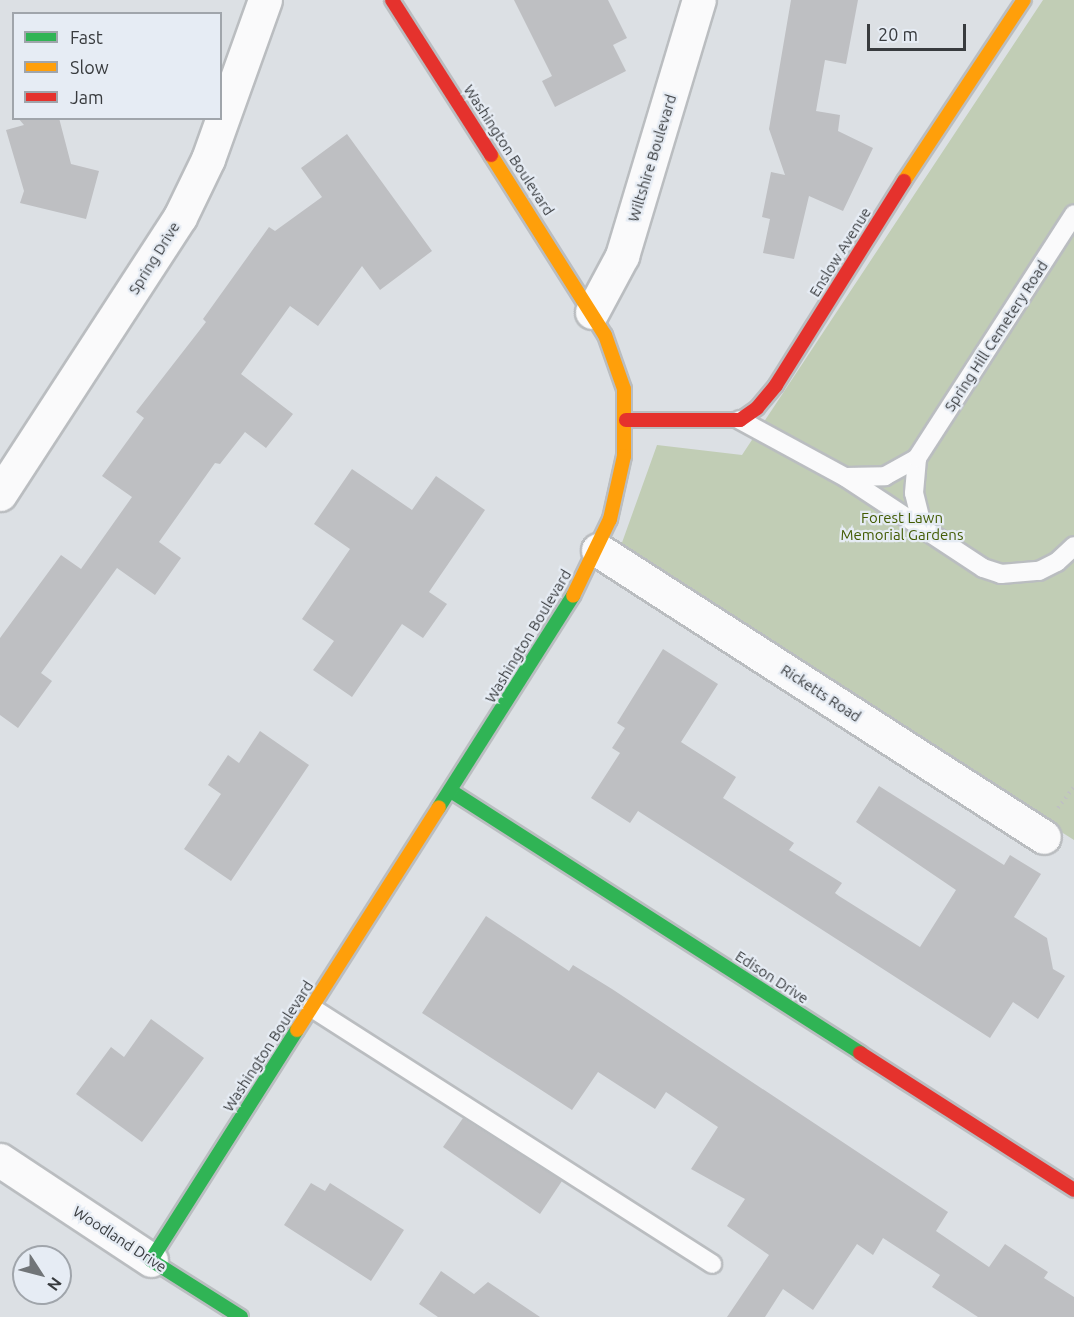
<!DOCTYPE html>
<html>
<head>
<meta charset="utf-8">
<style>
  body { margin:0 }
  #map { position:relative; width:1074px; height:1317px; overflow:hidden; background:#dce0e4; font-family:Ubuntu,sans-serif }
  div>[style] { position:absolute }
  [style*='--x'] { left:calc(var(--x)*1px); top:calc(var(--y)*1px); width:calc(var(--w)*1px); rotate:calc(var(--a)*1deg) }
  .green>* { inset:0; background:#c1cdb5 }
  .building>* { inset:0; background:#bebfc2 }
  .path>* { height:4px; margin-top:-2px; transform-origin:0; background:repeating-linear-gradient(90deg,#bfc0c2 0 1.5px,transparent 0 6px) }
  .roads { filter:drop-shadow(2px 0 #babdc0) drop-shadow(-2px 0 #babdc0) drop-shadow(0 2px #babdc0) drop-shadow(0 -2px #babdc0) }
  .lane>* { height:18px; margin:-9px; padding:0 9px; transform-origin:9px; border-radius:9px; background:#fafafb }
  .street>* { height:33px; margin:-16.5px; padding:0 16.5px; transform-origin:16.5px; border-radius:16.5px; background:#fafafb }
  .fast>* { height:14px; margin:-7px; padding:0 7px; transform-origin:7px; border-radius:7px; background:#30b455 }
  .slow>* { height:14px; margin:-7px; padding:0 7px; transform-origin:7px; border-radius:7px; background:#ff9f0a }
  .jam>* { height:14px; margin:-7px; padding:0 7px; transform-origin:7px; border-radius:7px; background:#e5322d }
  span { translate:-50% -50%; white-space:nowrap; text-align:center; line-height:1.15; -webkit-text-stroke:4.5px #e6ecf4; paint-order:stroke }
  .street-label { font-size:15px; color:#383b3e }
  .park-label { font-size:15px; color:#435c04 }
  .legend { position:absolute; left:12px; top:12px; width:210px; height:108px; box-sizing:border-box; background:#e6ecf4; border:2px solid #a0a5ab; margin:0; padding:8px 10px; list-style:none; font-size:18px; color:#383b3e }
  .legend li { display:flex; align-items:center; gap:12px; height:30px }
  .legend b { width:30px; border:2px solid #a0a5ab }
  .north { position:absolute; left:12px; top:1245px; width:60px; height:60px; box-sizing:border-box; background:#e6ecf4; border:2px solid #a0a5ab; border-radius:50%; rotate:126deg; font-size:16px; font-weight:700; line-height:24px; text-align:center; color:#383b3e }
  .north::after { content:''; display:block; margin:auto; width:21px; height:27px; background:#717578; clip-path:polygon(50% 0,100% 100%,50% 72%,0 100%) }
  .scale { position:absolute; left:867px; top:24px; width:99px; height:27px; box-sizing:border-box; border:3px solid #383b3e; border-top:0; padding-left:8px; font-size:18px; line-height:21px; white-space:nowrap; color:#383b3e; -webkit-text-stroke:4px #e6ecf4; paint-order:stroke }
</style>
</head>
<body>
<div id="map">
  <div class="green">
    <i style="clip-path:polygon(1043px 0,1074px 0,1074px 840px,619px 551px,657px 445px,742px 455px)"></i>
  </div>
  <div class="building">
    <i style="clip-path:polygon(514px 0,608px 0,627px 38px,613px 45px,626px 71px,555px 107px,542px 81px,552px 76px)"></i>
    <i style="clip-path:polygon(791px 0,858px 0,846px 64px,825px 60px,816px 111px,840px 115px,838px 131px,873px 148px,843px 211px,809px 196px,794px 259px,763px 253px,770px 219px,762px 217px,771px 172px,785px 175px,769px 129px)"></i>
    <i style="clip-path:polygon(18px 118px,59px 118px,71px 164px,99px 171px,86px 219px,20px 203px,24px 191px,6px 130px,24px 125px)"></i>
    <i style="clip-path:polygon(347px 134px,432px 251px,380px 290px,362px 266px,318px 326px,290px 306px,241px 374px,293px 414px,266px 448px,245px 432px,220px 464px,215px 463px,159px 542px,181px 558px,155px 595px,117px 568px,41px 673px,52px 681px,18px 728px,0 715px,0 638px,61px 555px,81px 569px,132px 497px,102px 476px,144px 418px,136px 412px,206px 322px,203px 319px,269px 227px,275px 231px,322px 197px,301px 168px)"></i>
    <i style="clip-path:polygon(352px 469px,412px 510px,436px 476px,485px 510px,429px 592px,447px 604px,423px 638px,402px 624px,352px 697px,313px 670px,334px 641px,302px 619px,350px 549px,314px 524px)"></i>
    <i style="clip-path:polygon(663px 649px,718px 684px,681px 742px,736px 777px,723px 798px,794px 843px,789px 850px,842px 883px,835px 893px,839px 896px,920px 947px,956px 890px,856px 822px,879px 786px,1004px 865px,1010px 855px,1041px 874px,1014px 917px,1047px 938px,1053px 969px,1065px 976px,1038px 1019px,1013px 1002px,990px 1038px,638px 811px,630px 823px,591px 798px,620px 753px,612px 748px,625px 728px,617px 723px)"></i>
    <i style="clip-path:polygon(260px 731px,309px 765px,231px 881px,184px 849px,221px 794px,208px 785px,228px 755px,239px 763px)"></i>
    <i style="clip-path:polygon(486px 916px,569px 971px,573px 965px,612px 989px,948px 1212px,936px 1231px,989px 1267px,1005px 1244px,1048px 1272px,1044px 1278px,1074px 1297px,1074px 1317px,978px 1317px,932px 1287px,940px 1275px,883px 1238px,873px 1255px,857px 1244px,813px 1310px,783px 1289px,765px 1317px,727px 1317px,769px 1255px,727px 1226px,745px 1199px,691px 1169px,718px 1127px,666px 1092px,655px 1109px,598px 1072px,572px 1110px,422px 1013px)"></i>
    <i style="clip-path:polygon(151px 1019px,204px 1058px,142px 1142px,76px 1094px,111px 1047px,124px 1057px)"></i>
    <i style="clip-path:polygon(463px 1118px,562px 1181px,540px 1214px,443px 1147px)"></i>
    <i style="clip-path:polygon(311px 1183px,325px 1191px,330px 1183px,404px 1230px,371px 1281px,284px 1225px)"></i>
    <i style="clip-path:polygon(441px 1271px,474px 1294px,488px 1282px,540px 1317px,438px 1317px,419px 1304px)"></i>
  </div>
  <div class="path">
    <i style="--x:1058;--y:808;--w:26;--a:-53"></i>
  </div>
  <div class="roads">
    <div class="lane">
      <i style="--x:740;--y:420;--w:119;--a:28.5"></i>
      <i style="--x:845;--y:477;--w:165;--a:33.4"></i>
      <i style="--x:983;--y:568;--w:19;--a:18"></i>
      <i style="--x:1001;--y:574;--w:38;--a:-5"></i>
      <i style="--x:1039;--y:571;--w:20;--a:-27"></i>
      <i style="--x:1057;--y:562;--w:23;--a:-43"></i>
      <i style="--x:846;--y:477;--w:39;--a:-1"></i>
      <i style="--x:885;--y:476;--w:37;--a:-29"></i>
      <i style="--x:923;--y:529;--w:37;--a:-104"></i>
      <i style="--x:914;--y:493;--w:35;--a:-85"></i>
      <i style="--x:917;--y:458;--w:290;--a:-57.2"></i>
      <i style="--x:312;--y:1008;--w:475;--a:32.6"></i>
    </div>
    <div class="street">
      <i style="--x:592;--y:312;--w:64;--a:-61.8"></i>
      <i style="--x:622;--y:256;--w:267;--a:-73.3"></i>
      <i style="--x:0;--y:494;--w:330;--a:-57"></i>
      <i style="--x:180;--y:217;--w:64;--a:-64.2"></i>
      <i style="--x:208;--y:159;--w:169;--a:-70.3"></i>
      <i style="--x:598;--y:550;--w:530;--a:32.76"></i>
      <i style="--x:0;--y:1160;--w:181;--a:33.5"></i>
    </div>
    <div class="fast">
      <i style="--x:451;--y:791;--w:486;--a:32.6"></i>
      <i style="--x:439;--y:807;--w:250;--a:-57.6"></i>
      <i style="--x:241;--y:1317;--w:107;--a:-147.7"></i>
      <i style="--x:151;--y:1260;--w:272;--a:-57.6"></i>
    </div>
    <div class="slow">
      <i style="--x:491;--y:155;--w:213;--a:57.7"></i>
      <i style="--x:605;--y:335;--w:57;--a:70.6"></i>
      <i style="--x:624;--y:389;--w:67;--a:90"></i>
      <i style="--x:624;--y:456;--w:65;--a:102.5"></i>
      <i style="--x:610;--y:519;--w:85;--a:115.7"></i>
      <i style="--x:904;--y:181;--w:217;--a:-56.5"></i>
      <i style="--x:297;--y:1030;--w:264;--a:-57.5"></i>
    </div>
    <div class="jam">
      <i style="--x:392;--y:0;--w:184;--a:57.4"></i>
      <i style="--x:626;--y:420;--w:114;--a:0"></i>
      <i style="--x:740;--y:420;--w:21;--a:-35"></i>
      <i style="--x:757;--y:408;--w:30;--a:-50"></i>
      <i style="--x:776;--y:385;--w:241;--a:-57.9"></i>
      <i style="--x:860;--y:1053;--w:254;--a:32.6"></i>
    </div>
  </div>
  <div class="street-label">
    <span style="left:509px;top:150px;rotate:57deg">Washington Boulevard</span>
    <span style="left:652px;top:158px;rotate:-73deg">Wiltshire Boulevard</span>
    <span style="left:840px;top:252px;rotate:-58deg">Enslow Avenue</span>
    <span style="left:154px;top:258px;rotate:-58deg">Spring Drive</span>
    <span style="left:996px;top:336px;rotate:-57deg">Spring Hill Cemetery Road</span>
    <span style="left:528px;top:636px;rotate:-59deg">Washington Boulevard</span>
    <span style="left:821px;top:693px;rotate:33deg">Ricketts Road</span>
    <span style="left:772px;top:977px;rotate:33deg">Edison Drive</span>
    <span style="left:268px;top:1046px;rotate:-57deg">Washington Boulevard</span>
    <span style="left:120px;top:1239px;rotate:33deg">Woodland Drive</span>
  </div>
  <div class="park-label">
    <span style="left:902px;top:526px">Forest Lawn<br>Memorial Gardens</span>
  </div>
  <ul class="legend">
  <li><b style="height:8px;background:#30b455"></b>Fast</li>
  <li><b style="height:8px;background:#ff9f0a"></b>Slow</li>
  <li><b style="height:8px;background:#e5322d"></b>Jam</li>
  </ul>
  <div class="north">N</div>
  <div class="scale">20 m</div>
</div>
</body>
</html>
